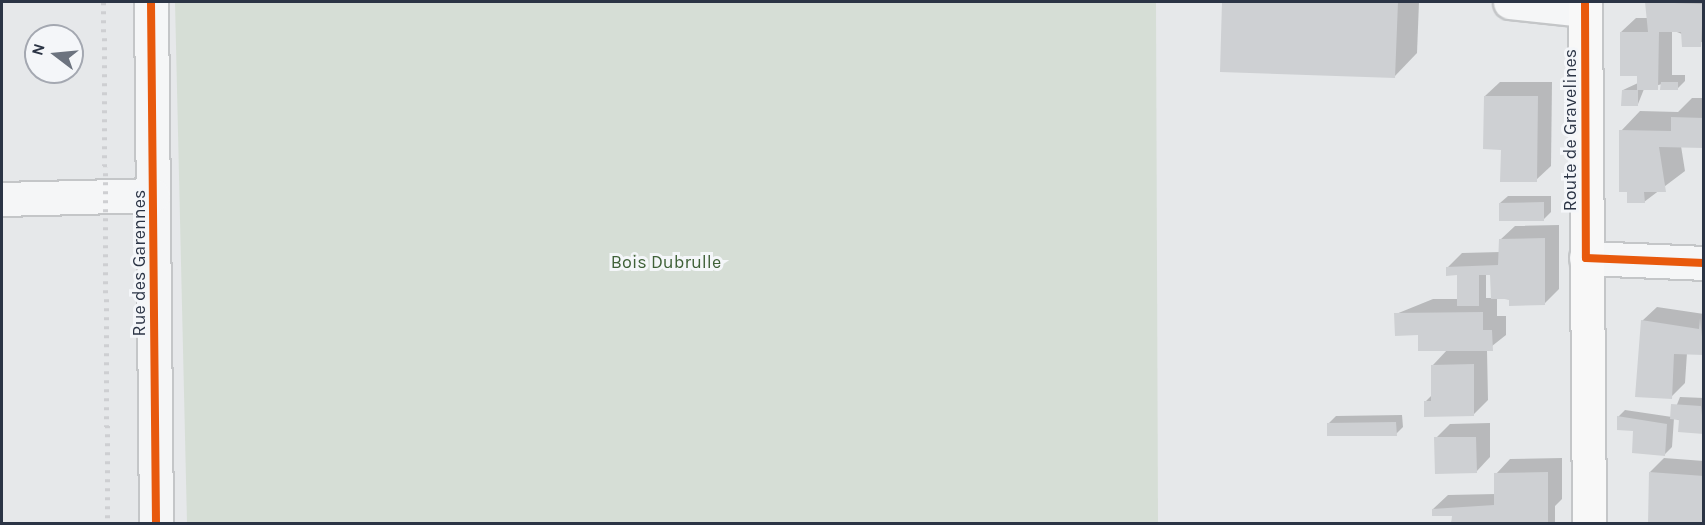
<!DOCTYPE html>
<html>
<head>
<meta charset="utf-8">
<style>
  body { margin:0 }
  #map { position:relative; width:1705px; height:525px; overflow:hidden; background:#e6e8ea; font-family:Karla,sans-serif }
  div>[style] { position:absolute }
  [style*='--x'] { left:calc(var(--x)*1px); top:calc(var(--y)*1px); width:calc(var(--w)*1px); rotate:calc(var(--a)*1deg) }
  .green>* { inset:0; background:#d6ded6 }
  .shadow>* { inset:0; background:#0003 }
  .building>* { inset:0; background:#ced0d3 }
  .roads { filter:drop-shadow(2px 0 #c4c6c8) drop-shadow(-2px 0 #c4c6c8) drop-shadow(0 2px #c4c6c8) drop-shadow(0 -2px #c4c6c8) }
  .minor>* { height:33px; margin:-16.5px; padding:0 16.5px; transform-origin:16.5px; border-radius:16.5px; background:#f5f6f7 }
  .major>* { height:33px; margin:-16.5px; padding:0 16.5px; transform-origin:16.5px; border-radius:16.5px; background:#f8f8f8 }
  .rail>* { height:4.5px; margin-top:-2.25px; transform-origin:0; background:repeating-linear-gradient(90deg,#cecfd2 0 3px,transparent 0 9px) }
  .cycleway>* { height:8px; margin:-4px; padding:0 4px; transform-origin:4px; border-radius:4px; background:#e8590c }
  span { translate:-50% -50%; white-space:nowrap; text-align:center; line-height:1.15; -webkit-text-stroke:6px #f4f6f9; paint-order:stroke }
  .street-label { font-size:18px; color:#2b3445 }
  .park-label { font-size:18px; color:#3f6138 }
  .frame { position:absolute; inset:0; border:3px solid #2b3445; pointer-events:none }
  .north { position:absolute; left:24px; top:24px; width:60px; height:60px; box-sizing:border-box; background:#f4f6f9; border:2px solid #a4a8b1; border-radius:50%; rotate:286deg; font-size:16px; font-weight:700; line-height:24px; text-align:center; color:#2b3445 }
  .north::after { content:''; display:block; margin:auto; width:21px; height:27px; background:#6c737f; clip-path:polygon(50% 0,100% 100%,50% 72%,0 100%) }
</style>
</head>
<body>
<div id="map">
  <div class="green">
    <i style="clip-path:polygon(175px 2px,1156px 2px,1158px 523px,187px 523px)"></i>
  </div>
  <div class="shadow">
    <i style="clip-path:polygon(1224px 2px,1419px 2px,1417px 53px,1394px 77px,1221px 70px)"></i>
    <i style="clip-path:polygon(1647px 2px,1704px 2px,1704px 43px,1672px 30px,1672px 75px,1685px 75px,1685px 81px,1678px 88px,1662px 84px,1644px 89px,1638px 104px,1623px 90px,1638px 83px,1639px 74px,1621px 32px,1636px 18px,1650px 18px,1653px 2px)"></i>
    <i style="clip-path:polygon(1500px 82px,1552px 82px,1551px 166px,1536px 180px,1502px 148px,1485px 96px)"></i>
    <i style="clip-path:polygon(1692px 98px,1704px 98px,1704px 146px,1681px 146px,1685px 171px,1644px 202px,1621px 131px,1640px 111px,1678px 112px)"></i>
    <i style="clip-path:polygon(1508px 196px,1551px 196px,1551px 212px,1544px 219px,1500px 203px)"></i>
    <i style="clip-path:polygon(evenodd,1559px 225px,1559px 289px,1544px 304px,1497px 298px,1497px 316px,1506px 316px,1506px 335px,1487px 350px,1488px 400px,1474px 414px,1426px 401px,1433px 394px,1433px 365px,1448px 349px,1396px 314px,1433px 299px,1458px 299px,1458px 274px,1448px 267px,1462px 253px,1500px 252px,1500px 240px,1515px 226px,1559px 225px,1491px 273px,1493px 298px,1486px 298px,1486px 274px,1491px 273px)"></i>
    <i style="clip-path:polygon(1657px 307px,1704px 314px,1704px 354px,1687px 353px,1685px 383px,1671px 397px,1642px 321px)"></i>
    <i style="clip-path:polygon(1680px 397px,1704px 398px,1704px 432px,1674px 418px,1672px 447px,1665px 454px,1618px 417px,1625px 410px,1672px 417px)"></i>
    <i style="clip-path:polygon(1402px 415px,1403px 427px,1396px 434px,1328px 424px,1336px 416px)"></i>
    <i style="clip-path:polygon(1490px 423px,1490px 457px,1476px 472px,1436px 438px,1450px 424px)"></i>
    <i style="clip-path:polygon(1562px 458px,1562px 499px,1555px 506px,1555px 524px,1451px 524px,1454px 514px,1433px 509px,1448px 495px,1496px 494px,1496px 474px,1510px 459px)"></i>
    <i style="clip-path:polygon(1664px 458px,1704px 461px,1704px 524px,1650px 472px)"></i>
  </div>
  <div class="building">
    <i style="clip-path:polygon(1222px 2px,1398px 2px,1395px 78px,1220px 72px)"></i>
    <i style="clip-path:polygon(1645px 2px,1703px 4px,1701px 47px,1682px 47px,1681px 32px,1659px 32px,1658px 90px,1638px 90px,1638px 106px,1621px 106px,1622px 90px,1637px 90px,1637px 76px,1620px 76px,1620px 32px,1648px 32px)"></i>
    <i style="clip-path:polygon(1661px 82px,1678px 82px,1678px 90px,1660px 90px)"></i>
    <i style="clip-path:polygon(1484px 96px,1538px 96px,1537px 182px,1500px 182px,1501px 150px,1483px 149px)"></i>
    <i style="clip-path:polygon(1671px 117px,1704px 118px,1704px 148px,1659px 147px,1666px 192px,1644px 192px,1645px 203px,1627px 203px,1627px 192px,1619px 192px,1619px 130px,1671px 131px)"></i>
    <i style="clip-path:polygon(1544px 202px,1544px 221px,1499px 221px,1499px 203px)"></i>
    <i style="clip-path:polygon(1545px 238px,1545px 305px,1509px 306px,1509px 299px,1491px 299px,1490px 275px,1479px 275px,1479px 306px,1457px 306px,1457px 275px,1446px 276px,1446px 267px,1498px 265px,1499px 239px)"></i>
    <i style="clip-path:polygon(1483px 312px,1483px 330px,1492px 330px,1493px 351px,1418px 351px,1418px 335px,1395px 336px,1394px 313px)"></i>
    <i style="clip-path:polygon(1700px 318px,1704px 355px,1674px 354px,1672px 399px,1635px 397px,1641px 320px,1699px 329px)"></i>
    <i style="clip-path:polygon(1474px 364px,1474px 416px,1424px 417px,1424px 401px,1431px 401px,1431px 365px)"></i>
    <i style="clip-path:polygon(1671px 404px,1701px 406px,1704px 434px,1678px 432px,1679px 420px,1670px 419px)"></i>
    <i style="clip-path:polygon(1617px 416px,1667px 424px,1665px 456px,1632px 453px,1633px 431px,1617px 430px)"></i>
    <i style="clip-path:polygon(1396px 422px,1397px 436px,1327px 436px,1327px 423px)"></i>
    <i style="clip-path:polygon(1434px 437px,1476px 437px,1477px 473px,1435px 474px)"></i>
    <i style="clip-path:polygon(1548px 472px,1548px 524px,1451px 524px,1452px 516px,1432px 516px,1432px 509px,1494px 505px,1494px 473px)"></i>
    <i style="clip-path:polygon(1649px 472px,1704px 476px,1704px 524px,1648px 524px)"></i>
  </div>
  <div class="roads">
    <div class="minor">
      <i style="--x:151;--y:2;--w:522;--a:89.45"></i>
      <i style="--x:1510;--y:2;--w:75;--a:6.1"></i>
      <i style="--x:2;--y:199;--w:151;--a:-1.5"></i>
      <i style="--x:1586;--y:258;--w:118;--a:2.4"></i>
    </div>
    <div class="major">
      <i style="--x:1585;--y:2;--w:522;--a:89.56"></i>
    </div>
  </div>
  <div class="rail">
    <i style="--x:104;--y:2;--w:522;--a:89.56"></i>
  </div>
  <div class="cycleway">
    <i style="--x:151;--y:2;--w:522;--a:89.45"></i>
    <i style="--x:1585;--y:2;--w:256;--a:89.8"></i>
    <i style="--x:1586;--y:258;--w:118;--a:2.4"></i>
  </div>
  <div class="street-label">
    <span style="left:1570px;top:130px;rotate:-90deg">Route de Gravelines</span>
    <span style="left:139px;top:263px;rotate:-90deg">Rue des Garennes</span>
  </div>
  <div class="park-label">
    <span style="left:666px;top:262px">Bois Dubrulle</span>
  </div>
  <div class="frame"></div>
  <div class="north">N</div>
</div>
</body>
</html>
